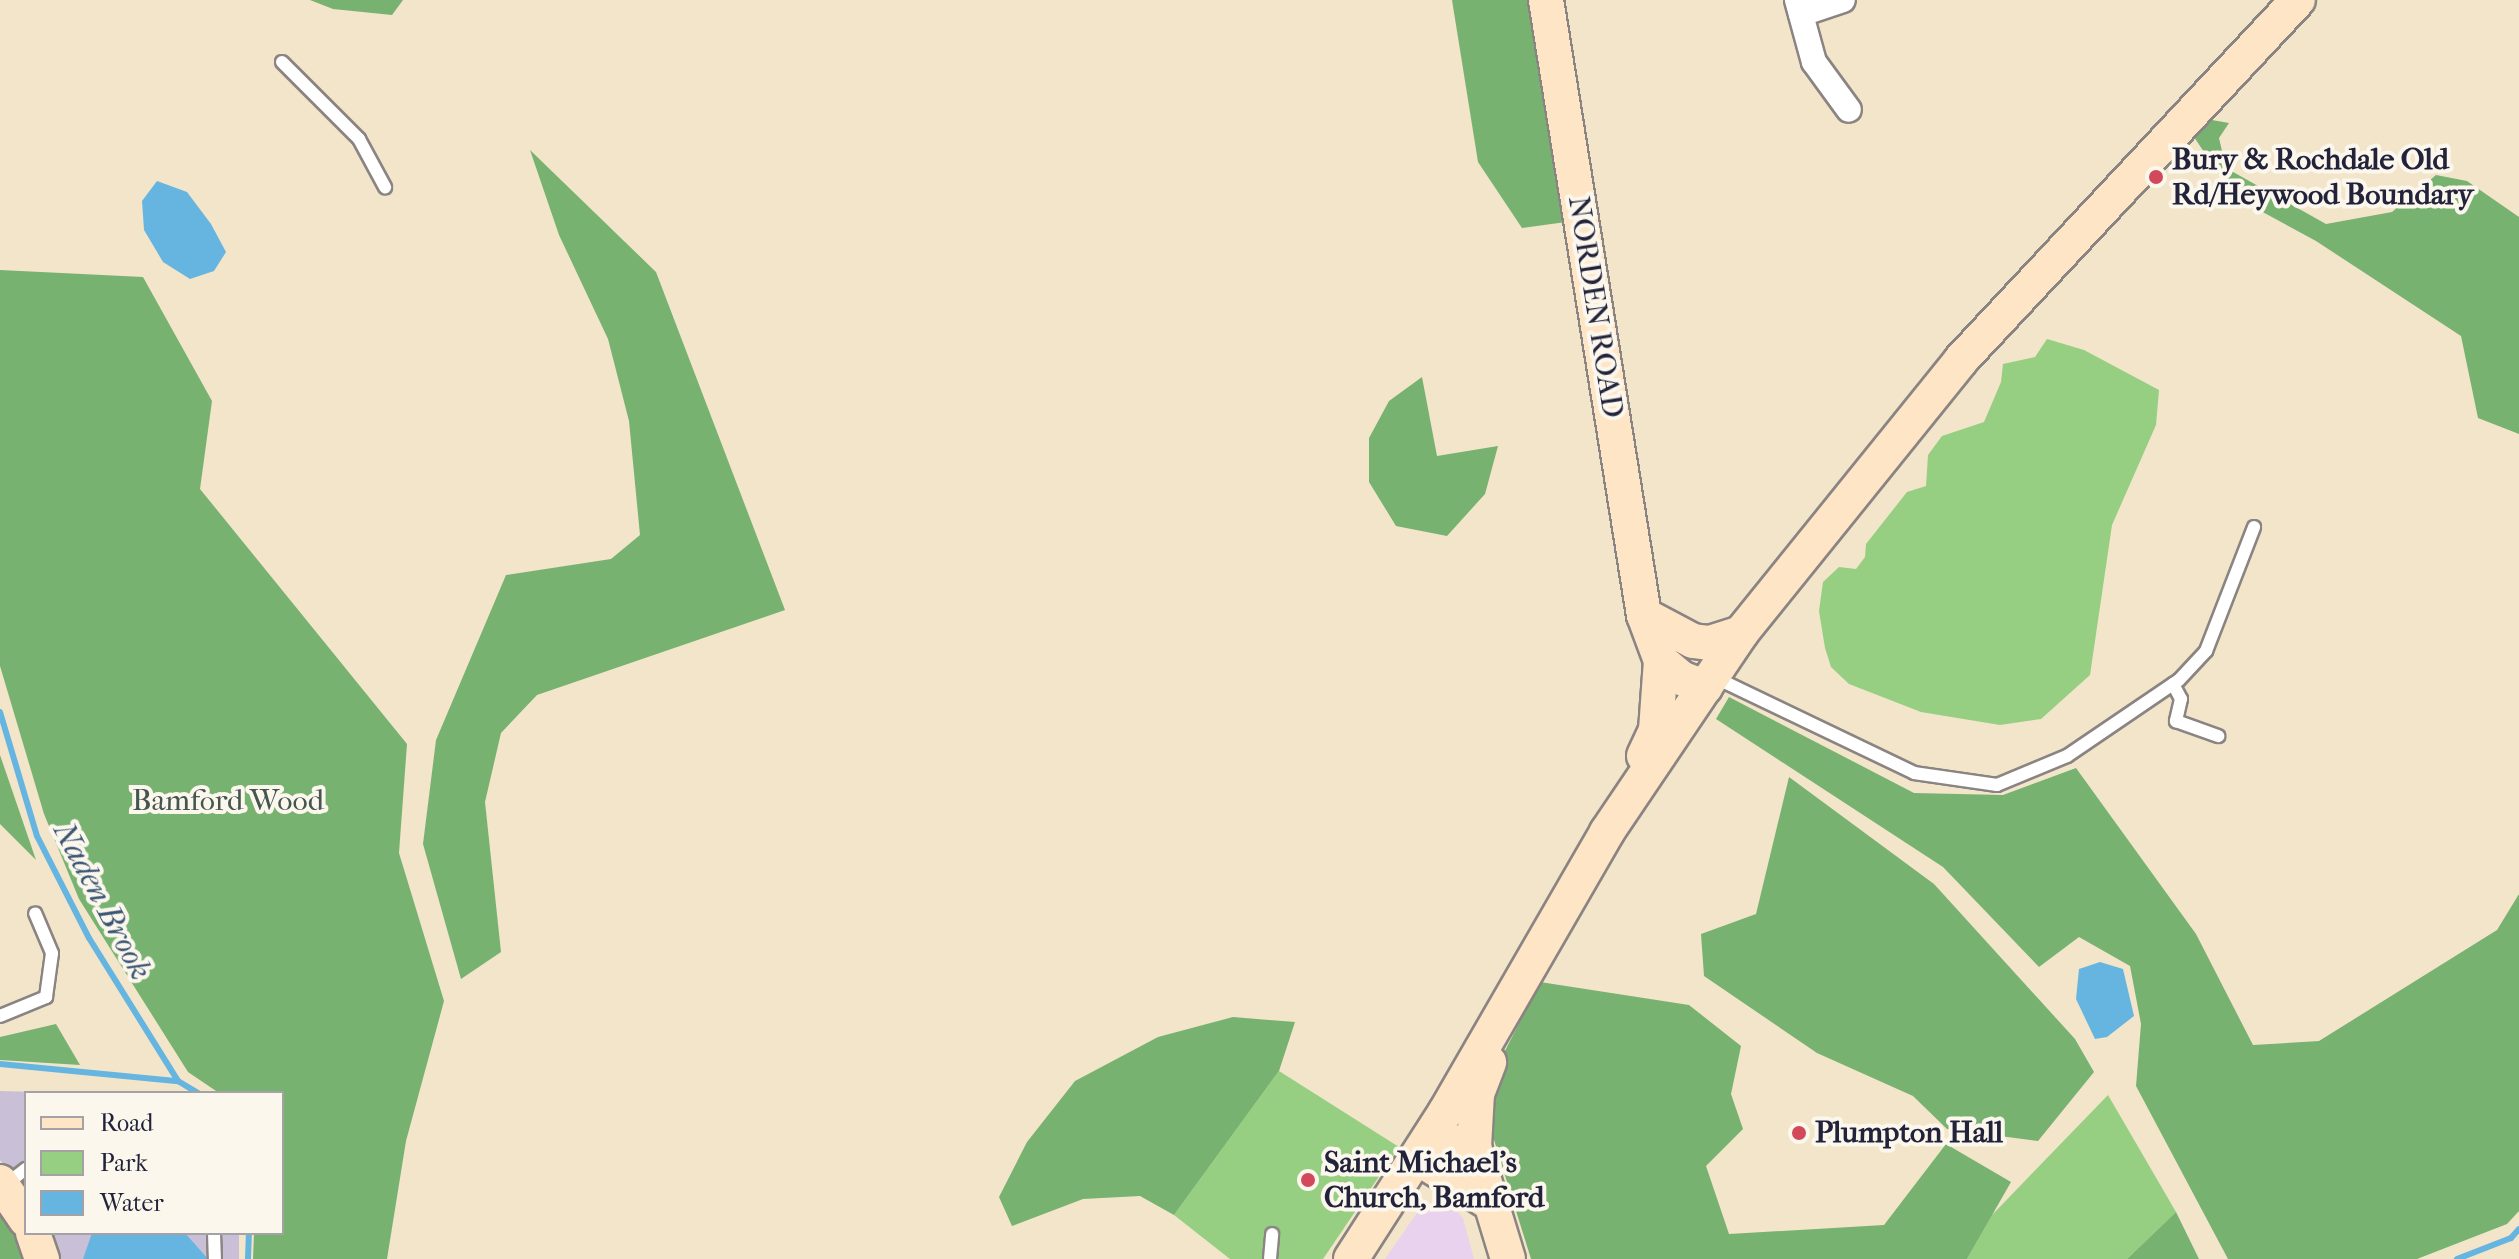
<!DOCTYPE html>
<html>
<head>
<meta charset="utf-8">
<style>
  body { margin:0 }
  #map { position:relative; width:2519px; height:1259px; overflow:hidden; background:#f2e5ca; font-family:"IM FELL French Canon",serif }
  div>[style] { position:absolute }
  [style*='--x'] { left:calc(var(--x)*1px); top:calc(var(--y)*1px); width:calc(var(--w)*1px); rotate:calc(var(--a)*1deg) }
  .built>* { inset:0; background:#e9d2ed }
  .industrial>* { inset:0; background:#c9bfd7 }
  .green>* { inset:0; background:#96cf82 }
  .forest>* { inset:0; background:#78b270 }
  .water>* { inset:0; background:#66b5e0 }
  .stream>* { height:6px; margin:-3px; padding:0 3px; transform-origin:3px; border-radius:3px; background:#66b5e0 }
  .roads { filter:drop-shadow(2px 0 #8a8482) drop-shadow(-2px 0 #8a8482) drop-shadow(0 2px #8a8482) drop-shadow(0 -2px #8a8482) }
  .lane>* { height:12px; margin:-6px; padding:0 6px; transform-origin:6px; border-radius:6px; background:#fff }
  .street>* { height:24px; margin:-12px; padding:0 12px; transform-origin:12px; border-radius:12px; background:#fff }
  .secondary>* { height:34px; margin:-17px; padding:0 17px; transform-origin:17px; border-radius:17px; background:#fee5c5 }
  .dots>* { width:22px; height:22px; translate:-50% -50%; box-sizing:border-box; border:4px solid #fbf7ec; border-radius:50% }
  span { translate:-50% -50%; white-space:nowrap; text-align:center; line-height:1.15; -webkit-text-stroke:8px #fbf7ec; paint-order:stroke }
  .poi-label { font-size:30px; color:#22223b; font-weight:700 }
  .left { translate:0 -50%; text-align:left }
  .street-label { font-size:30px; color:#22223b }
  .park-label { font-size:30px; color:#455650 }
  .water-label { font-size:32px; color:#3a5575; font-style:italic }
  .legend { position:absolute; left:24px; top:1091px; width:260px; height:144px; box-sizing:border-box; background:#fbf7ec; border:2px solid #a4a2a5; margin:0; padding:10px 14px; list-style:none; font-size:24px; color:#22223b }
  .legend li { display:flex; align-items:center; gap:16px; height:40px }
  .legend b { width:40px; border:2px solid #a4a2a5 }
</style>
</head>
<body>
<div id="map">
  <div class="built">
    <i style="clip-path:polygon(1434px 1201px,1448px 1202px,1463px 1218px,1474px 1259px,1385px 1259px,1419px 1210px)"></i>
  </div>
  <div class="industrial">
    <i style="clip-path:polygon(0 1091px,74px 1093px,26px 1093px,26px 1198px,0 1160px)"></i>
    <i style="clip-path:polygon(43px 1233px,239px 1233px,239px 1259px,51px 1259px)"></i>
  </div>
  <div class="green">
    <i style="clip-path:polygon(2047px 339px,2084px 350px,2159px 390px,2156px 425px,2112px 525px,2090px 675px,2041px 719px,2000px 725px,1921px 712px,1849px 684px,1831px 667px,1825px 648px,1819px 611px,1823px 582px,1839px 567px,1856px 569px,1865px 557px,1866px 544px,1907px 492px,1926px 486px,1928px 455px,1942px 436px,1984px 422px,2001px 382px,2003px 364px,2035px 357px)"></i>
    <i style="clip-path:polygon(1279px 1071px,1399px 1147px,1323px 1259px,1230px 1259px,1174px 1215px)"></i>
    <i style="clip-path:polygon(2108px 1095px,2176px 1212px,2127px 1259px,1967px 1259px,1992px 1215px)"></i>
  </div>
  <div class="forest">
    <i style="clip-path:polygon(310px 0,403px 0,392px 15px,333px 9px)"></i>
    <i style="clip-path:polygon(1452px 0,1530px 0,1566px 222px,1522px 228px,1478px 162px)"></i>
    <i style="clip-path:polygon(2212px 120px,2229px 123px,2219px 138px,2226px 168px,2326px 224px,2392px 212px,2436px 175px,2467px 181px,2519px 217px,2519px 434px,2478px 418px,2461px 336px,2316px 241px,2259px 210px,2220px 176px,2194px 137px)"></i>
    <i style="clip-path:polygon(530px 150px,656px 272px,785px 610px,537px 695px,501px 733px,485px 802px,501px 952px,461px 979px,423px 844px,436px 740px,506px 575px,611px 559px,640px 535px,629px 421px,608px 339px,559px 235px)"></i>
    <i style="clip-path:polygon(0 270px,143px 277px,212px 401px,200px 489px,407px 744px,399px 853px,444px 1001px,406px 1141px,387px 1259px,253px 1259px,254px 1233px,282px 1233px,282px 1093px,219px 1093px,188px 1072px,79px 899px,44px 814px,0 666px)"></i>
    <i style="clip-path:polygon(1422px 377px,1437px 456px,1498px 446px,1485px 494px,1447px 536px,1396px 526px,1369px 482px,1369px 438px,1389px 401px)"></i>
    <i style="clip-path:polygon(1729px 697px,1914px 793px,2003px 795px,2076px 768px,2196px 934px,2253px 1045px,2319px 1041px,2497px 930px,2519px 894px,2519px 1211px,2507px 1224px,2417px 1259px,2228px 1259px,2136px 1086px,2141px 1024px,2130px 966px,2079px 937px,2039px 967px,1943px 867px,1716px 719px)"></i>
    <i style="clip-path:polygon(0 755px,36px 860px,0 824px)"></i>
    <i style="clip-path:polygon(1789px 777px,1934px 884px,2075px 1039px,2094px 1072px,2038px 1141px,1947px 1129px,1913px 1096px,1817px 1053px,1704px 976px,1701px 934px,1756px 914px)"></i>
    <i style="clip-path:polygon(1540px 982px,1689px 1005px,1741px 1046px,1731px 1094px,1743px 1129px,1706px 1166px,1729px 1234px,1884px 1225px,1946px 1144px,2011px 1182px,1967px 1259px,1531px 1259px,1481px 1098px)"></i>
    <i style="clip-path:polygon(1233px 1017px,1295px 1022px,1279px 1071px,1174px 1215px,1140px 1196px,1083px 1199px,1012px 1226px,999px 1197px,1027px 1142px,1075px 1081px,1158px 1037px)"></i>
    <i style="clip-path:polygon(56px 1024px,80px 1065px,0 1060px,0 1037px)"></i>
    <i style="clip-path:polygon(0 1209px,20px 1242px,24px 1259px,0 1259px)"></i>
    <i style="clip-path:polygon(2176px 1212px,2199px 1259px,2127px 1259px)"></i>
  </div>
  <div class="water">
    <i style="clip-path:polygon(157px 181px,187px 192px,211px 224px,226px 252px,214px 271px,190px 279px,163px 262px,144px 230px,142px 201px)"></i>
    <i style="clip-path:polygon(2100px 962px,2123px 969px,2134px 1016px,2107px 1037px,2095px 1039px,2076px 999px,2079px 969px)"></i>
    <i style="clip-path:polygon(92px 1233px,185px 1233px,208px 1259px,83px 1259px)"></i>
  </div>
  <div class="stream">
    <i style="--x:0;--y:712;--w:129;--a:73.4"></i>
    <i style="--x:37;--y:836;--w:114;--a:63"></i>
    <i style="--x:89;--y:938;--w:168;--a:58.1"></i>
    <i style="--x:178;--y:1081;--w:23;--a:31"></i>
    <i style="--x:0;--y:1064;--w:179;--a:5.5"></i>
    <i style="--x:248;--y:1259;--w:26;--a:-88"></i>
    <i style="--x:2457;--y:1259;--w:58;--a:-21.3"></i>
    <i style="--x:2511;--y:1238;--w:12;--a:-48"></i>
  </div>
  <div class="roads">
    <div class="lane">
      <i style="--x:282;--y:62;--w:109;--a:45"></i>
      <i style="--x:359;--y:139;--w:55;--a:61.6"></i>
      <i style="--x:1714;--y:677;--w:222;--a:25.6"></i>
      <i style="--x:1914;--y:773;--w:84;--a:8.2"></i>
      <i style="--x:1997;--y:785;--w:76;--a:-22.5"></i>
      <i style="--x:2067;--y:756;--w:135;--a:-34.2"></i>
      <i style="--x:2179;--y:680;--w:40;--a:-47"></i>
      <i style="--x:2206;--y:651;--w:133;--a:-68.8"></i>
      <i style="--x:2173;--y:684;--w:17;--a:62"></i>
      <i style="--x:2181;--y:699;--w:23;--a:103"></i>
      <i style="--x:2176;--y:721;--w:45;--a:19.7"></i>
      <i style="--x:0;--y:1016;--w:50;--a:-22.4"></i>
      <i style="--x:46;--y:997;--w:44;--a:-82.2"></i>
      <i style="--x:52;--y:953;--w:43;--a:-113"></i>
      <i style="--x:4;--y:1186;--w:28;--a:-38"></i>
      <i style="--x:214;--y:1233;--w:26;--a:88"></i>
      <i style="--x:1270;--y:1259;--w:25;--a:-85"></i>
    </div>
    <div class="street">
      <i style="--x:1797;--y:0;--w:64;--a:74.7"></i>
      <i style="--x:1814;--y:62;--w:59;--a:53.9"></i>
      <i style="--x:1801;--y:14;--w:44;--a:-18.4"></i>
    </div>
    <div class="secondary">
      <i style="--x:1546;--y:0;--w:623;--a:80.95"></i>
      <i style="--x:1644;--y:615;--w:49;--a:69.7"></i>
      <i style="--x:1661;--y:661;--w:26;--a:40"></i>
      <i style="--x:1681;--y:678;--w:26;--a:21"></i>
      <i style="--x:1644;--y:615;--w:55;--a:28"></i>
      <i style="--x:1693;--y:641;--w:17;--a:7"></i>
      <i style="--x:1710;--y:643;--w:33;--a:-18"></i>
      <i style="--x:1644;--y:756;--w:29;--a:-65"></i>
      <i style="--x:1656;--y:730;--w:69;--a:-85.9"></i>
      <i style="--x:1454;--y:1142;--w:21;--a:14"></i>
      <i style="--x:1474;--y:1147;--w:117;--a:73.1"></i>
      <i style="--x:1474;--y:1147;--w:53;--a:-86.8"></i>
      <i style="--x:1477;--y:1094;--w:34;--a:-69"></i>
      <i style="--x:1418;--y:1158;--w:85;--a:32"></i>
      <i style="--x:0;--y:1182;--w:46;--a:55.6"></i>
      <i style="--x:33;--y:1233;--w:28;--a:71"></i>
      <i style="--x:1351;--y:1259;--w:176;--a:-57.3"></i>
      <i style="--x:1446;--y:1111;--w:322;--a:-60"></i>
      <i style="--x:1607;--y:832;--w:240;--a:-56"></i>
      <i style="--x:1741;--y:633;--w:351;--a:-51.1"></i>
      <i style="--x:1961;--y:360;--w:493;--a:-46.9"></i>
    </div>
  </div>
  <div class="dots">
    <i style="left:2156px;top:177px;background:#d1495b"></i>
    <i style="left:1799px;top:1133px;background:#d1495b"></i>
    <i style="left:1308px;top:1180px;background:#d1495b"></i>
  </div>
  <div class="poi-label">
    <span class="left" style="left:2172px;top:177px">Bury &amp; Rochdale Old<br>Rd/Heywood Boundary</span>
    <span class="left" style="left:1815px;top:1133px">Plumpton Hall</span>
    <span class="left" style="left:1324px;top:1180px">Saint Michael's<br>Church, Bamford</span>
  </div>
  <div class="street-label">
    <span style="left:1595px;top:307px;rotate:81deg">NORDEN ROAD</span>
  </div>
  <div class="park-label">
    <span style="left:228px;top:801px">Bamford Wood</span>
  </div>
  <div class="water-label">
    <span style="left:102px;top:901px;rotate:62deg">Naden Brook</span>
  </div>
  <ul class="legend">
  <li><b style="height:10px;background:#fee5c5"></b>Road</li>
  <li><b style="height:22px;background:#96cf82"></b>Park</li>
  <li><b style="height:22px;background:#66b5e0"></b>Water</li>
  </ul>
</div>
</body>
</html>
